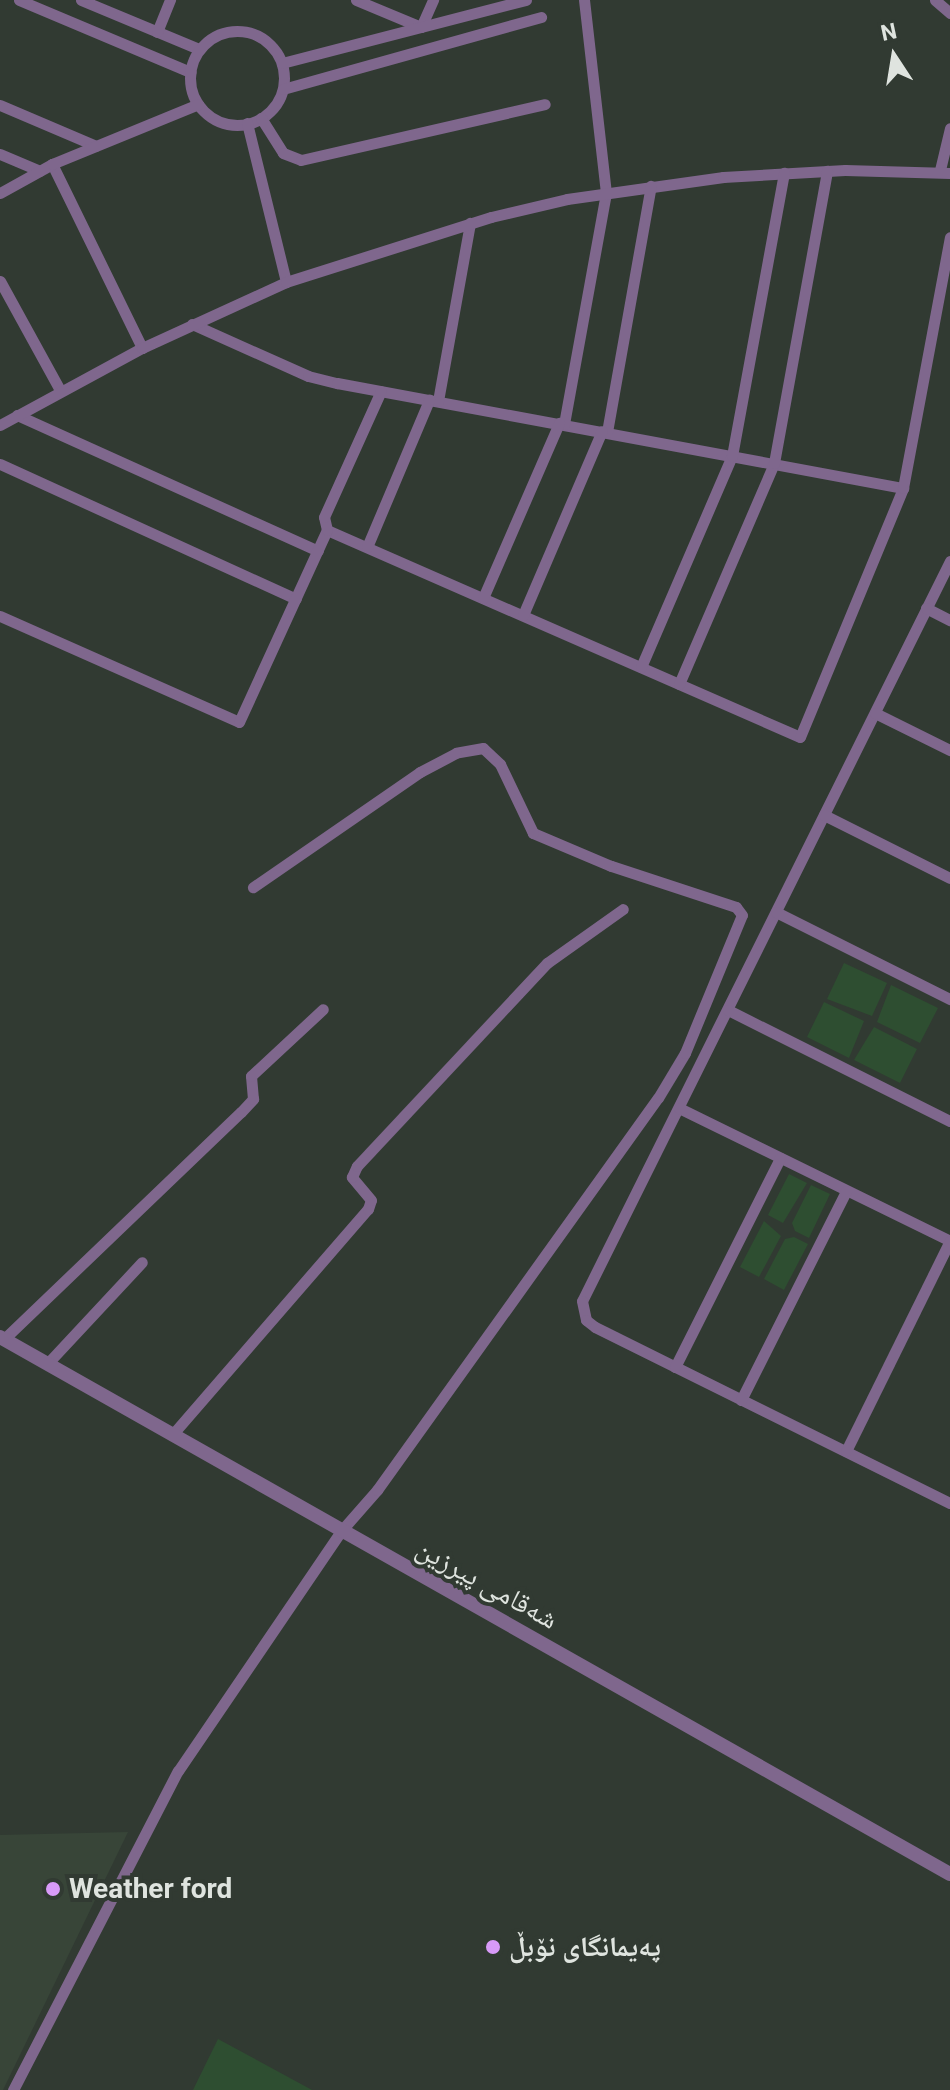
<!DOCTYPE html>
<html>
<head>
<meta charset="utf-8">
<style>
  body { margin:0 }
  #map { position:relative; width:950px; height:2090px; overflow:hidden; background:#313a32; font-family:Roboto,"Noto Naskh Arabic",sans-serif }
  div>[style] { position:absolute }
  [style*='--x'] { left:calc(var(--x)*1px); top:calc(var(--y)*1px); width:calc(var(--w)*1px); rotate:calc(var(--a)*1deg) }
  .built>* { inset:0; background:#384538 }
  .green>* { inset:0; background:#2e4e31 }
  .minor>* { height:11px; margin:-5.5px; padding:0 5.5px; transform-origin:5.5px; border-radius:5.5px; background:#7f678d }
  .minor>.ring { margin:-5.5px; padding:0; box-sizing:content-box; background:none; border:11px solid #7f678d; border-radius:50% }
  .tertiary>* { height:14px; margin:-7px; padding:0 7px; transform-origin:7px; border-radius:7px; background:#7f678d }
  .dots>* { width:22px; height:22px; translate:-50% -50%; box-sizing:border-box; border:4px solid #313a32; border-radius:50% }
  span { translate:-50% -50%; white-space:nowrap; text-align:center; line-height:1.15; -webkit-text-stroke:8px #313a32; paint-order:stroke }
  .street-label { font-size:28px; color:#dfe4df }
  .poi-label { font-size:28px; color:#dfe4df; font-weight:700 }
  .left { translate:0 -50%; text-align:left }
  .north { position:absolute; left:854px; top:16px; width:80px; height:80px; -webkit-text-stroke:6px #313a32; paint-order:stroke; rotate:348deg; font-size:22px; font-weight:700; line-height:32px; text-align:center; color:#dfe4df }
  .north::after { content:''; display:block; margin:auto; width:28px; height:36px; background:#dfe4df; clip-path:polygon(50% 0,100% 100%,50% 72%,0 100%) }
</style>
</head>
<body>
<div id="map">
  <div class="built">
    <i style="clip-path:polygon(128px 1832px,3px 2090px,0 2090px,0 1835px)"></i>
  </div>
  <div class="green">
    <i style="clip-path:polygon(844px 963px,887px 983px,872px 1016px,827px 999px)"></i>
    <i style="clip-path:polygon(891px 985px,938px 1008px,920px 1043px,877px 1022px)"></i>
    <i style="clip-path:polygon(824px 1002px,864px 1021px,849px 1058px,807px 1037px)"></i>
    <i style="clip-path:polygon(874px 1027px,917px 1049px,900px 1083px,854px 1060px)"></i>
    <i style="clip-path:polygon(789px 1174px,807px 1183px,783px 1223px,768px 1215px)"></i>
    <i style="clip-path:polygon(811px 1185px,830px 1194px,809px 1238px,795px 1231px,792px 1223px)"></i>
    <i style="clip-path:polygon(764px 1221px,781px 1236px,759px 1277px,740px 1267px)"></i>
    <i style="clip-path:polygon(794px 1237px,808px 1244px,784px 1290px,764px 1279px,785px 1239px)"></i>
    <i style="clip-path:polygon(218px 2039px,312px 2090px,193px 2090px)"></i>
  </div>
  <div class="minor">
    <i style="--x:19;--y:0;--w:186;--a:22.8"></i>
    <i style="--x:81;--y:0;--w:128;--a:22.6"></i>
    <i style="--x:356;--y:0;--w:70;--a:22.6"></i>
    <i style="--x:421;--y:27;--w:30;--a:-66"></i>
    <i style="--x:935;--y:0;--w:20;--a:41"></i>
    <i class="ring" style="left:190px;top:31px;width:83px;height:83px"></i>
    <i style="--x:157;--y:32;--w:35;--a:-68"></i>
    <i style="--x:282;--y:63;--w:252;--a:-14.5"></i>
    <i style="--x:283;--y:89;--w:268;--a:-15.6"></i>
    <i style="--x:0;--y:105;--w:104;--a:23.1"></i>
    <i style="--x:261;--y:118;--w:41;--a:57.8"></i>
    <i style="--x:283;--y:153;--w:19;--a:21"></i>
    <i style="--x:301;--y:160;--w:250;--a:-12.9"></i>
    <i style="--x:247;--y:123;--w:164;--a:76.2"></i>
    <i style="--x:0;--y:154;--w:43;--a:23"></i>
    <i style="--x:52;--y:164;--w:205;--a:63.9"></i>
    <i style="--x:940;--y:170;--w:43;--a:-76.6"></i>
    <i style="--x:0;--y:193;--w:60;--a:-29.1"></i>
    <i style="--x:52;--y:164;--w:158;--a:-22.3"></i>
    <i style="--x:0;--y:281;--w:124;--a:61.2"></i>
    <i style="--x:192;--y:324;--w:127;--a:24.1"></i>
    <i style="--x:308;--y:376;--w:30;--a:14"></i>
    <i style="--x:337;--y:383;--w:576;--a:10.51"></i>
    <i style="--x:438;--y:401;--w:181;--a:-79.8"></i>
    <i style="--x:17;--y:415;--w:330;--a:24.3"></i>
    <i style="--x:564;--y:424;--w:235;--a:-79.7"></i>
    <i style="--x:606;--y:193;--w:194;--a:-96.5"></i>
    <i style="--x:0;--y:425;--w:162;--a:-28.5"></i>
    <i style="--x:142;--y:348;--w:158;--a:-24.6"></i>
    <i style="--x:286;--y:282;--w:215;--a:-17.6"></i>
    <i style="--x:491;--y:217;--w:78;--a:-13.3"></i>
    <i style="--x:567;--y:199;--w:158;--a:-8"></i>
    <i style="--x:723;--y:177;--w:122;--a:-3.3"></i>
    <i style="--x:845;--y:170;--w:105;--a:1.6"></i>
    <i style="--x:607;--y:432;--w:250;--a:-79.9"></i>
    <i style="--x:0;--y:464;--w:325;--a:24.5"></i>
    <i style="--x:327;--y:530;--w:516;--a:23.64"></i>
    <i style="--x:800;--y:737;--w:269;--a:-67.5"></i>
    <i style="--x:903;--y:488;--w:255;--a:-79.4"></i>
    <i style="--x:367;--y:547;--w:160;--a:-67.1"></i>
    <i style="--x:950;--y:561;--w:826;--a:116.44"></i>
    <i style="--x:582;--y:1301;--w:19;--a:78"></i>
    <i style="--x:586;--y:1320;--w:11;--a:38"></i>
    <i style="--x:595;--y:1327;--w:396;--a:26.4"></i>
    <i style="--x:483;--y:598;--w:191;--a:-66.5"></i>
    <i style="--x:926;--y:608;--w:27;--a:27"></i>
    <i style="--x:523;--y:615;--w:200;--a:-66.8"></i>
    <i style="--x:0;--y:616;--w:261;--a:23.9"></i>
    <i style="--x:239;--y:722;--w:211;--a:-65.4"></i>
    <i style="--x:327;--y:530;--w:13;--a:-103"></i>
    <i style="--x:324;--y:517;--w:138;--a:-65.7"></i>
    <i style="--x:641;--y:667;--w:230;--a:-66.7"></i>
    <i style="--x:732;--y:456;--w:288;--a:-79.6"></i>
    <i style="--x:679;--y:684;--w:241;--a:-66.7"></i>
    <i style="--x:774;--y:463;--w:297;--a:-79.7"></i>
    <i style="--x:875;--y:713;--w:84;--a:26.3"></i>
    <i style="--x:824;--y:815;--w:141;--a:26.6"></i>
    <i style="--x:776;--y:912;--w:195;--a:26.6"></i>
    <i style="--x:728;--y:1010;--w:248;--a:26.6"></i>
    <i style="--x:679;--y:1108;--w:302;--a:26.1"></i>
    <i style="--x:4;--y:1339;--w:328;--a:-43.8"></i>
    <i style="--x:241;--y:1112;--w:18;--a:-47"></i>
    <i style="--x:253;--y:1099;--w:23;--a:-95"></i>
    <i style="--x:251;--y:1076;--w:98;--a:-42.9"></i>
    <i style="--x:47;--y:1364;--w:139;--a:-47"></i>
    <i style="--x:675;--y:1367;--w:234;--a:-63.3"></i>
    <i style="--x:741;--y:1400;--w:234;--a:-63.3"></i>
    <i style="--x:172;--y:1435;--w:299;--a:-49.1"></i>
    <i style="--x:368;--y:1209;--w:9;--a:-72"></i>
    <i style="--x:371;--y:1200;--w:30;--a:-130"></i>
    <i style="--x:352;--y:1177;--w:12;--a:-66"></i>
    <i style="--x:357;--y:1166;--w:278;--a:-46.9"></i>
    <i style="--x:547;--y:963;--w:93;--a:-35.4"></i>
    <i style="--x:846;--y:1451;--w:234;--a:-63.7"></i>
    <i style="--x:13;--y:2090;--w:359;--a:-62.7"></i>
    <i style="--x:178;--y:1771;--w:290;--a:-55.8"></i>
    <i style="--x:341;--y:1531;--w:55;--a:-48.7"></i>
    <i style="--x:377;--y:1490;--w:482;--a:-54.4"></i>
    <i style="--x:658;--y:1098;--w:52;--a:-59"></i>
    <i style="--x:685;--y:1053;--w:149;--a:-67.6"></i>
    <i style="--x:742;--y:915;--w:10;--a:-127"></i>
    <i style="--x:736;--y:907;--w:132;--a:-161.8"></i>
    <i style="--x:611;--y:866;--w:85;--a:-157.1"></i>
    <i style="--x:533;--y:833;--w:76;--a:-115.6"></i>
    <i style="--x:500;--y:764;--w:23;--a:-137"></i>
    <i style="--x:483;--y:748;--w:27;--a:170"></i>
    <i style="--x:456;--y:753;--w:41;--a:152.2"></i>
    <i style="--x:420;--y:772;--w:203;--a:145.4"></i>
  </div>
  <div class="tertiary">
    <i style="--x:0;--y:1337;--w:1091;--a:29.48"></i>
  </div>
  <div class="dots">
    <i style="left:53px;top:1889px;background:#d89af8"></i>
    <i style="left:493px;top:1947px;background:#d89af8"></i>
  </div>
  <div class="street-label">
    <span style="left:487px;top:1584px;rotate:29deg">شەقامی پیرزین</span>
  </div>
  <div class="poi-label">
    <span class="left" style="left:69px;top:1889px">Weather ford</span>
    <span class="left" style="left:509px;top:1947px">پەیمانگای نۆبڵ</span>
  </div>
  <div class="north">N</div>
</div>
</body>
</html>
